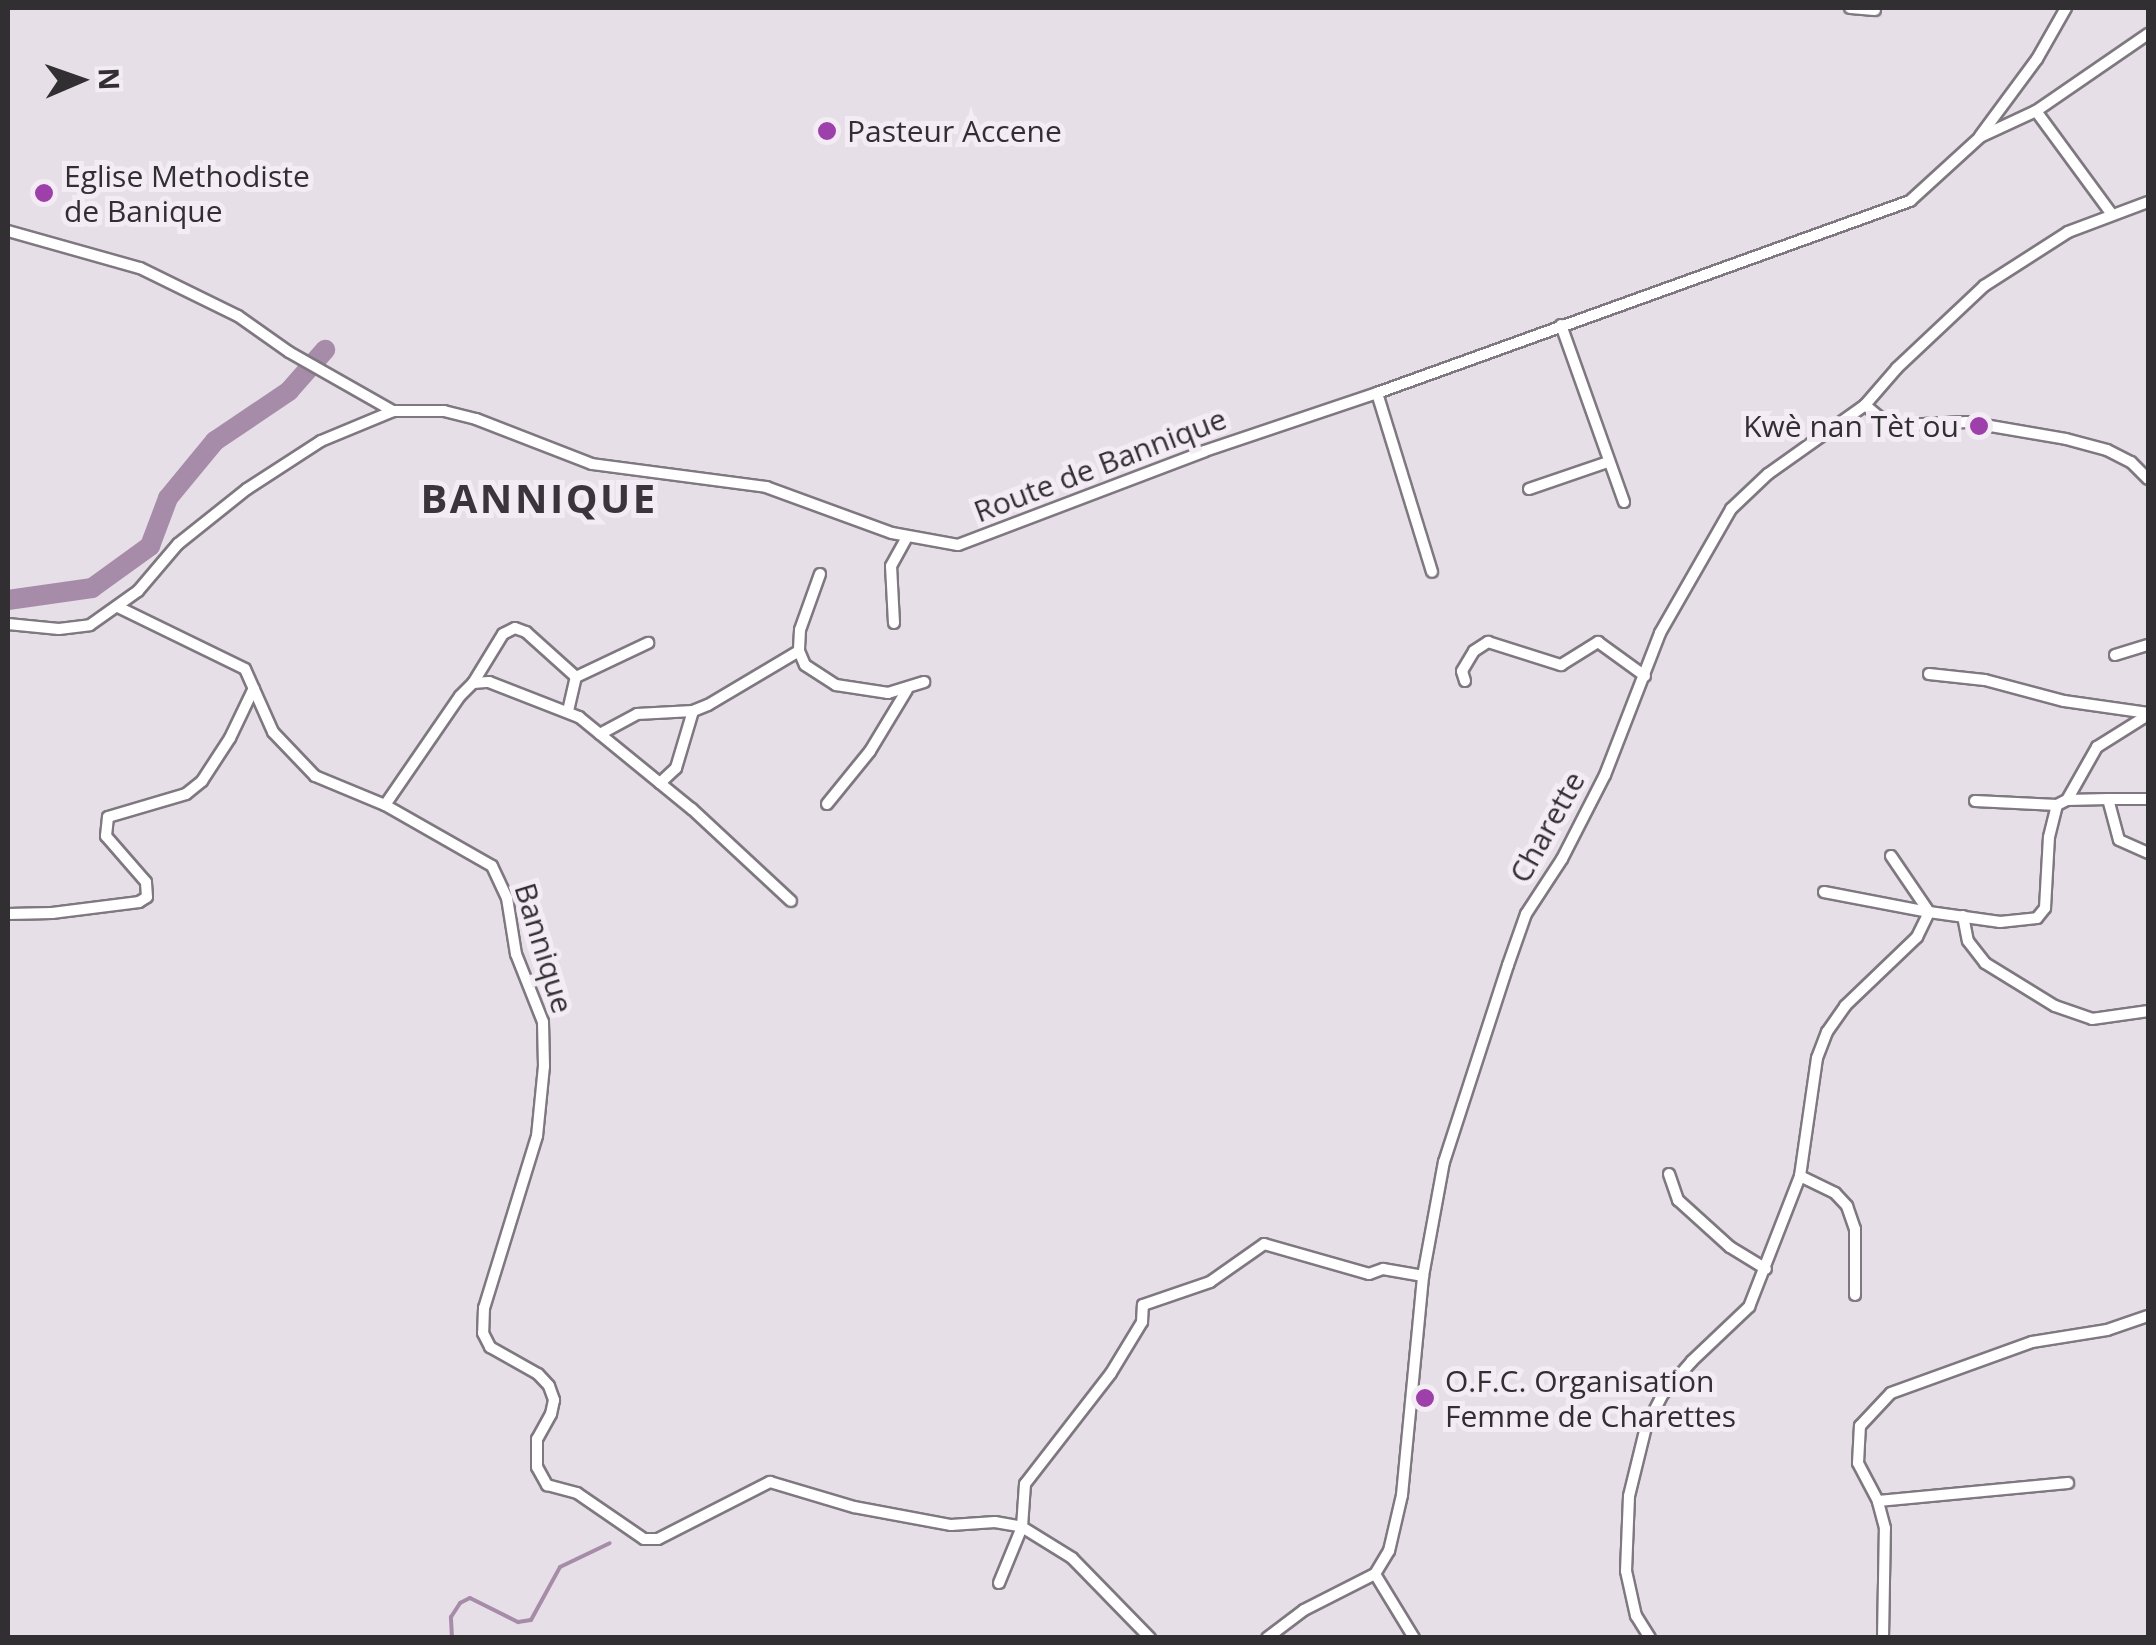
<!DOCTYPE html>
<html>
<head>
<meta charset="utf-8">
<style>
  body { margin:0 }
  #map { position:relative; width:2156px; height:1645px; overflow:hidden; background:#e7dfe8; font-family:"Open Sans",sans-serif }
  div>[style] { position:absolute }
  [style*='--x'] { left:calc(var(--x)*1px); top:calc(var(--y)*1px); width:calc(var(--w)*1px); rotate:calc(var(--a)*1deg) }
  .stream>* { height:4px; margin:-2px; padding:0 2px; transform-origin:2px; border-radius:2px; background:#a78caa }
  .river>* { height:20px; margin:-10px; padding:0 10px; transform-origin:10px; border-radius:10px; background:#a78caa }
  .roads { filter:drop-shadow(2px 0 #7f7880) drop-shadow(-2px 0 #7f7880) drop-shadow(0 2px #7f7880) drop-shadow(0 -2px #7f7880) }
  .street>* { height:10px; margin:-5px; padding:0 5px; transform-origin:5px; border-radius:5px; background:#fff }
  .dots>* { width:28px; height:28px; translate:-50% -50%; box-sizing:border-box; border:5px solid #f4ecf5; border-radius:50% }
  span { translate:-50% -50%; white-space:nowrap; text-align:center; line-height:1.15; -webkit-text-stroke:10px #f4ecf5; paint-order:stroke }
  .poi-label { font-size:30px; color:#322f33 }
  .left { translate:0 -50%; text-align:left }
  .right { translate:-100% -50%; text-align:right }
  .street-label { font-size:30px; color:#322f33 }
  .district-label { font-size:40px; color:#3b343b; font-weight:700; letter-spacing:2.5px }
  .frame { position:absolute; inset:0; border:10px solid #322f33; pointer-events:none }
  .north { position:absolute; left:30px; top:30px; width:100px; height:100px; -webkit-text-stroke:8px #f4ecf5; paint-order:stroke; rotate:88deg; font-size:28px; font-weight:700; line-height:40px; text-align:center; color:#322f33 }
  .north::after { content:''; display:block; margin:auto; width:35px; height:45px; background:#322f33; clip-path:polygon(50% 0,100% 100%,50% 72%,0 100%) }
</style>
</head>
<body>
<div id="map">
  <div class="stream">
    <i style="--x:452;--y:1638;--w:21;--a:-93"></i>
    <i style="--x:451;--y:1617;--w:17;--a:-57"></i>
    <i style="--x:460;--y:1603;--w:11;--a:-27"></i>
    <i style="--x:470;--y:1598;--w:54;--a:26.6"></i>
    <i style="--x:518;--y:1622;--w:13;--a:-9"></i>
    <i style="--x:531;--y:1620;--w:60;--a:-61.3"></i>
    <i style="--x:560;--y:1567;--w:55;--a:-25.6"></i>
  </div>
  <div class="river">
    <i style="--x:8;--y:600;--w:85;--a:-8.1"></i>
    <i style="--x:92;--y:588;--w:72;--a:-35.9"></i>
    <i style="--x:150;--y:546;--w:51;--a:-69.4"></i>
    <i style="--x:168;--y:498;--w:74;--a:-50.5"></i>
    <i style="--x:215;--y:441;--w:89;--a:-34"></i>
    <i style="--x:289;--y:391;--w:55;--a:-48.7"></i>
  </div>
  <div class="roads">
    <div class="street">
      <i style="--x:1850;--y:8;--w:25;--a:5"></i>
      <i style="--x:2036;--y:111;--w:127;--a:53.7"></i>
      <i style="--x:1980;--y:136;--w:96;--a:-53.5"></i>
      <i style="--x:2037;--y:59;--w:59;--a:-60.4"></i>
      <i style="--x:8;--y:231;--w:137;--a:15.7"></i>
      <i style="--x:140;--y:268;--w:109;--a:26.1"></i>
      <i style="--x:238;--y:316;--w:62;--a:35.2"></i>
      <i style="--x:289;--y:352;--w:120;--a:29.6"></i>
      <i style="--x:1561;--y:325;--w:188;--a:70.4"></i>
      <i style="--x:1377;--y:393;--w:187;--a:72.9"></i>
      <i style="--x:1865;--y:405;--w:25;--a:40"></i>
      <i style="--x:1884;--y:421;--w:18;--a:13"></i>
      <i style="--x:1902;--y:425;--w:65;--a:-2.6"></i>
      <i style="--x:1967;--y:422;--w:100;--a:9.7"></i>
      <i style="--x:2066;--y:439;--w:42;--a:15"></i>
      <i style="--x:2107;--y:450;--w:27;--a:27"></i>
      <i style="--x:2131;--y:462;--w:24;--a:45"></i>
      <i style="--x:1529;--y:489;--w:83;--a:-18.9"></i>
      <i style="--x:820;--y:574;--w:59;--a:109.7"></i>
      <i style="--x:800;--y:630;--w:21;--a:93"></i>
      <i style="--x:799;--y:651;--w:15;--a:67"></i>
      <i style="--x:805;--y:665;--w:37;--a:33"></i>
      <i style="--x:836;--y:685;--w:53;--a:8.7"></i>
      <i style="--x:888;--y:693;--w:38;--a:-17"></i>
      <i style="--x:118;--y:607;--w:141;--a:26"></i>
      <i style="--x:245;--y:669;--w:69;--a:66"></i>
      <i style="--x:273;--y:732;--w:61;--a:46.3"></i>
      <i style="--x:315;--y:776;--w:76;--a:22.5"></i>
      <i style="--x:385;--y:805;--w:123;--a:29.7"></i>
      <i style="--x:492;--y:866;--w:35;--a:65"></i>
      <i style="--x:507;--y:898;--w:57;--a:80.9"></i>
      <i style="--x:516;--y:954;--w:73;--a:68.3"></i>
      <i style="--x:543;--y:1022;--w:44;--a:88.7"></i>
      <i style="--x:544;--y:1066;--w:70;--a:95.7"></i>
      <i style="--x:537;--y:1136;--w:180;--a:107.1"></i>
      <i style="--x:484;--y:1308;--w:25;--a:92"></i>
      <i style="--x:483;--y:1333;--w:16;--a:63"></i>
      <i style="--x:490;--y:1347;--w:55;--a:29.4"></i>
      <i style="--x:538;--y:1374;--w:16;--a:47"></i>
      <i style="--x:549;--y:1386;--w:15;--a:70"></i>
      <i style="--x:554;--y:1400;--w:14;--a:102"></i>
      <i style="--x:551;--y:1414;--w:29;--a:119"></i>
      <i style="--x:537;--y:1439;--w:28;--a:90"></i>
      <i style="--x:537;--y:1467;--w:21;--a:61"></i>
      <i style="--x:547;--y:1485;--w:31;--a:15"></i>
      <i style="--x:577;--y:1493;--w:81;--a:34.5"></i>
      <i style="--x:644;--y:1539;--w:14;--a:0"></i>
      <i style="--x:658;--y:1539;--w:126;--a:-27"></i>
      <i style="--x:770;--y:1482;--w:88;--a:16.6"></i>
      <i style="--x:854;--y:1507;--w:99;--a:10.5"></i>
      <i style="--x:951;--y:1525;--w:44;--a:-3.9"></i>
      <i style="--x:995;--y:1522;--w:27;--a:10"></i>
      <i style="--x:1022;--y:1527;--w:59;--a:31.8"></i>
      <i style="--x:1072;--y:1558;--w:112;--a:45.7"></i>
      <i style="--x:894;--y:623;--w:57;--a:-93"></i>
      <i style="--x:891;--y:566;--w:33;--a:-61"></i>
      <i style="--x:8;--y:624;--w:51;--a:5.6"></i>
      <i style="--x:59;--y:629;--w:31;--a:-7"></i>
      <i style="--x:90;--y:625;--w:59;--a:-35.3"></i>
      <i style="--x:138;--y:591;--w:62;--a:-49.6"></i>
      <i style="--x:178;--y:544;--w:88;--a:-38.6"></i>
      <i style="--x:247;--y:489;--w:88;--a:-33"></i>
      <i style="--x:321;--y:441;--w:78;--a:-22.6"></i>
      <i style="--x:393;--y:411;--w:51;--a:0"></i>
      <i style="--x:444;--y:411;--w:33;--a:14"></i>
      <i style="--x:476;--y:419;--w:124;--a:21.2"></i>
      <i style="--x:592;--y:464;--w:176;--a:7.5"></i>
      <i style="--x:766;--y:487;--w:134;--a:20.1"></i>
      <i style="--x:892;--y:533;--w:67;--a:10.3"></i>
      <i style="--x:958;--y:545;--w:264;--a:-20.8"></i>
      <i style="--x:1205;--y:451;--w:182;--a:-18.6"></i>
      <i style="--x:1377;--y:393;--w:567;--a:-19.81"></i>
      <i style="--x:1910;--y:201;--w:95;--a:-42.4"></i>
      <i style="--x:1980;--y:137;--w:62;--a:-24.9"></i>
      <i style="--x:2036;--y:111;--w:136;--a:-34.5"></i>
      <i style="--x:2115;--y:655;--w:34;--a:-17"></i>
      <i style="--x:1929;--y:674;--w:56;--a:6.1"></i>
      <i style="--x:1985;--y:680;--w:82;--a:14.9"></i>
      <i style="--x:2064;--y:701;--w:85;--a:8.1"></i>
      <i style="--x:1465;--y:681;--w:10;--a:-107"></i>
      <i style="--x:1462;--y:671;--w:23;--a:-59"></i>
      <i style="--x:1474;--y:651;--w:17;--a:-33"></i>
      <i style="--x:1488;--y:642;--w:77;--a:17.5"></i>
      <i style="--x:1561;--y:665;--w:44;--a:-31.9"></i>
      <i style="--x:1598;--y:642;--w:58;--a:35.9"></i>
      <i style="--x:473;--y:683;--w:57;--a:-58.5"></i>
      <i style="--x:503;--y:634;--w:13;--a:-27"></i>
      <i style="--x:515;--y:628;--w:12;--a:20"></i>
      <i style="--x:526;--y:632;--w:67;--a:42"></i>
      <i style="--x:568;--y:711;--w:35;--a:-77"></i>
      <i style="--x:576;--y:677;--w:80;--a:-25.3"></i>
      <i style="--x:600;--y:734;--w:42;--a:-28.4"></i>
      <i style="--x:637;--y:714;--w:56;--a:-3.1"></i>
      <i style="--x:693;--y:711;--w:16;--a:-22"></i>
      <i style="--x:708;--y:705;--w:106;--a:-30.7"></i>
      <i style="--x:660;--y:783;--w:22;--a:-43"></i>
      <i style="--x:676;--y:768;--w:59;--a:-73.4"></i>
      <i style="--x:2108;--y:799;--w:40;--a:0"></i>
      <i style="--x:2067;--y:800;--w:41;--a:-1.4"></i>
      <i style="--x:2108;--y:799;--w:42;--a:75"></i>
      <i style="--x:2119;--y:840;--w:32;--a:24"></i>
      <i style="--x:1975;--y:801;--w:82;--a:2.8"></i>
      <i style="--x:827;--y:804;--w:68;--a:-50.9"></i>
      <i style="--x:870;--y:751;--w:71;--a:-58.8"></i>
      <i style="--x:385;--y:805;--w:132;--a:-55.5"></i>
      <i style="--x:460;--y:696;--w:18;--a:-45"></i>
      <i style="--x:473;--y:683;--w:16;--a:-4"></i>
      <i style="--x:489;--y:682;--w:97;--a:21.3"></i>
      <i style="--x:579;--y:717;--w:146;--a:39.2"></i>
      <i style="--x:692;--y:809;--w:135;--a:42.9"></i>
      <i style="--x:1891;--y:856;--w:68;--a:55.8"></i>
      <i style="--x:1824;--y:892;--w:107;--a:10.8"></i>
      <i style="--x:8;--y:914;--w:44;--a:-1.3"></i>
      <i style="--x:52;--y:913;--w:88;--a:-7.2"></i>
      <i style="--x:139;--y:902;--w:9;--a:-32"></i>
      <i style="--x:147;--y:897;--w:15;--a:-94"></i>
      <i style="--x:146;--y:882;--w:61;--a:-131"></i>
      <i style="--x:106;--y:836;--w:19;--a:-84"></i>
      <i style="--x:108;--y:817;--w:81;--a:-16.4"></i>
      <i style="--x:186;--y:794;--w:21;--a:-39"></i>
      <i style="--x:202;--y:781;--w:51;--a:-56.9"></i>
      <i style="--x:230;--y:738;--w:55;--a:-64.4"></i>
      <i style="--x:1963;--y:916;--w:25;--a:79"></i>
      <i style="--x:1968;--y:941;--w:28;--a:52"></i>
      <i style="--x:1985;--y:963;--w:82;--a:31.6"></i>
      <i style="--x:2055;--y:1006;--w:39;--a:19"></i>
      <i style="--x:2092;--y:1019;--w:57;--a:-8.1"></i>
      <i style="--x:1669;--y:1174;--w:28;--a:71"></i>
      <i style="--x:1678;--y:1200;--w:70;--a:42.1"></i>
      <i style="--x:1730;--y:1247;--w:42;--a:31.4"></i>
      <i style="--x:1800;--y:1176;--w:39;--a:26"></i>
      <i style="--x:1835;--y:1193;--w:18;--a:47"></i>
      <i style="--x:1847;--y:1206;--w:24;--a:71"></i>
      <i style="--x:1855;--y:1229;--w:66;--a:90"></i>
      <i style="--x:1878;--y:1501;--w:191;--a:-5.4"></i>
      <i style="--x:1375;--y:1574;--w:75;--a:58.6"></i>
      <i style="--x:999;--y:1583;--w:61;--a:-67.7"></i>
      <i style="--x:1022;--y:1527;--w:43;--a:-86"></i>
      <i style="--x:1025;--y:1484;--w:140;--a:-52.2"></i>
      <i style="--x:1111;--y:1373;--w:60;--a:-58.7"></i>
      <i style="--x:1142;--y:1322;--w:17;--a:-87"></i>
      <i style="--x:1143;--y:1305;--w:71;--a:-18.9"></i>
      <i style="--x:1210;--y:1282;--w:66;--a:-35.1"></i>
      <i style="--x:1264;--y:1244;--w:109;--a:15.9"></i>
      <i style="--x:1369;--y:1274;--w:15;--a:-20"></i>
      <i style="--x:1383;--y:1269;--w:41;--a:9.9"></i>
      <i style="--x:1267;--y:1638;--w:46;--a:-37.1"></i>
      <i style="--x:1304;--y:1610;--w:80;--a:-26.9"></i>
      <i style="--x:1375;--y:1574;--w:27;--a:-59"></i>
      <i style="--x:1389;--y:1551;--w:57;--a:-76.9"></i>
      <i style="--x:1402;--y:1495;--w:220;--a:-84.5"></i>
      <i style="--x:1423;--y:1276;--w:116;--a:-79.6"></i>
      <i style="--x:1444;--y:1162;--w:207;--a:-72"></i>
      <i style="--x:1508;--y:965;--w:54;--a:-70.6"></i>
      <i style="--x:1526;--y:914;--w:66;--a:-56.8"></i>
      <i style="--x:1562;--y:859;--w:94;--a:-62.9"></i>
      <i style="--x:1605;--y:775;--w:152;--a:-68.8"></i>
      <i style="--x:1660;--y:633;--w:143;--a:-60.2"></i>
      <i style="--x:1731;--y:509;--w:51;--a:-43.4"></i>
      <i style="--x:1768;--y:474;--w:119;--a:-35.4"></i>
      <i style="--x:1865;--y:405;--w:49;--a:-49.1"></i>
      <i style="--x:1897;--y:368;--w:120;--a:-43.3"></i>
      <i style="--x:1984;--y:286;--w:100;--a:-32.7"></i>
      <i style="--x:2068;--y:232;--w:85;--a:-20.6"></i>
      <i style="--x:1650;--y:1638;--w:26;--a:-122"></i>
      <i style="--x:1636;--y:1616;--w:46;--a:-102.5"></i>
      <i style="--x:1626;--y:1571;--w:75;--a:-87.7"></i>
      <i style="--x:1629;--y:1496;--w:71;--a:-76.2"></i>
      <i style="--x:1646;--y:1427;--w:37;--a:-63"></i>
      <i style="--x:1663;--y:1394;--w:44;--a:-48.7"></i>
      <i style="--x:1692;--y:1361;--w:79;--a:-43.5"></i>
      <i style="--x:1749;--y:1307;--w:141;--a:-68.7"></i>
      <i style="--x:1800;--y:1176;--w:119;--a:-81.8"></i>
      <i style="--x:1817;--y:1058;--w:28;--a:-69"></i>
      <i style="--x:1827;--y:1032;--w:32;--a:-55"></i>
      <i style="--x:1845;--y:1006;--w:100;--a:-43.8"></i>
      <i style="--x:1917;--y:937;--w:28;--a:-64"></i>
      <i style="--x:1929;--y:912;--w:72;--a:8"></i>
      <i style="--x:2000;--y:922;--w:37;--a:-6"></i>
      <i style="--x:2037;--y:918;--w:13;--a:-51"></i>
      <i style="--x:2045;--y:908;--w:71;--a:-86.8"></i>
      <i style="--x:2049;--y:837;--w:33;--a:-76"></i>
      <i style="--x:2057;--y:805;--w:11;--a:-27"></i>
      <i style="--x:2067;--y:800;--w:61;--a:-60.5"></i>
      <i style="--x:2097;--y:747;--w:60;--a:-32.1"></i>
      <i style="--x:1883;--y:1638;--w:110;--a:-89"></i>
      <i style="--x:1885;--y:1528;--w:28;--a:-105"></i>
      <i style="--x:1878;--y:1501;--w:43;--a:-117.8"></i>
      <i style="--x:1858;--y:1463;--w:37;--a:-87"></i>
      <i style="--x:1860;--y:1426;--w:45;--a:-46.8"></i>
      <i style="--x:1891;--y:1393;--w:150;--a:-19.9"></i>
      <i style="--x:2032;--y:1342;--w:76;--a:-9.1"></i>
      <i style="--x:2107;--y:1330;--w:43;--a:-18.9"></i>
    </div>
  </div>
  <div class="dots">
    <i style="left:827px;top:131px;background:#9d40a9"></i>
    <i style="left:44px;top:193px;background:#9d40a9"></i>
    <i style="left:1979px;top:426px;background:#9d40a9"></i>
    <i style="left:1425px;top:1398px;background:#9d40a9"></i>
  </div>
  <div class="poi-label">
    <span class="left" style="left:847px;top:131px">Pasteur Accene</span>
    <span class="left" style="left:64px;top:193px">Eglise Methodiste<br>de Banique</span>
    <span class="right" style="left:1959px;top:426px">Kwè nan Tèt ou</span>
    <span class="left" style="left:1445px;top:1398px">O.F.C. Organisation<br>Femme de Charettes</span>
  </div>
  <div class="street-label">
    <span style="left:1100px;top:465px;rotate:-21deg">Route de Bannique</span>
    <span style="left:1547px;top:827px;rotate:-61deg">Charette</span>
    <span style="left:544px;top:948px;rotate:73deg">Bannique</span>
  </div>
  <div class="district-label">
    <span style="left:539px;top:498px">BANNIQUE</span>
  </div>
  <div class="frame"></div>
  <div class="north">N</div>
</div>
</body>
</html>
